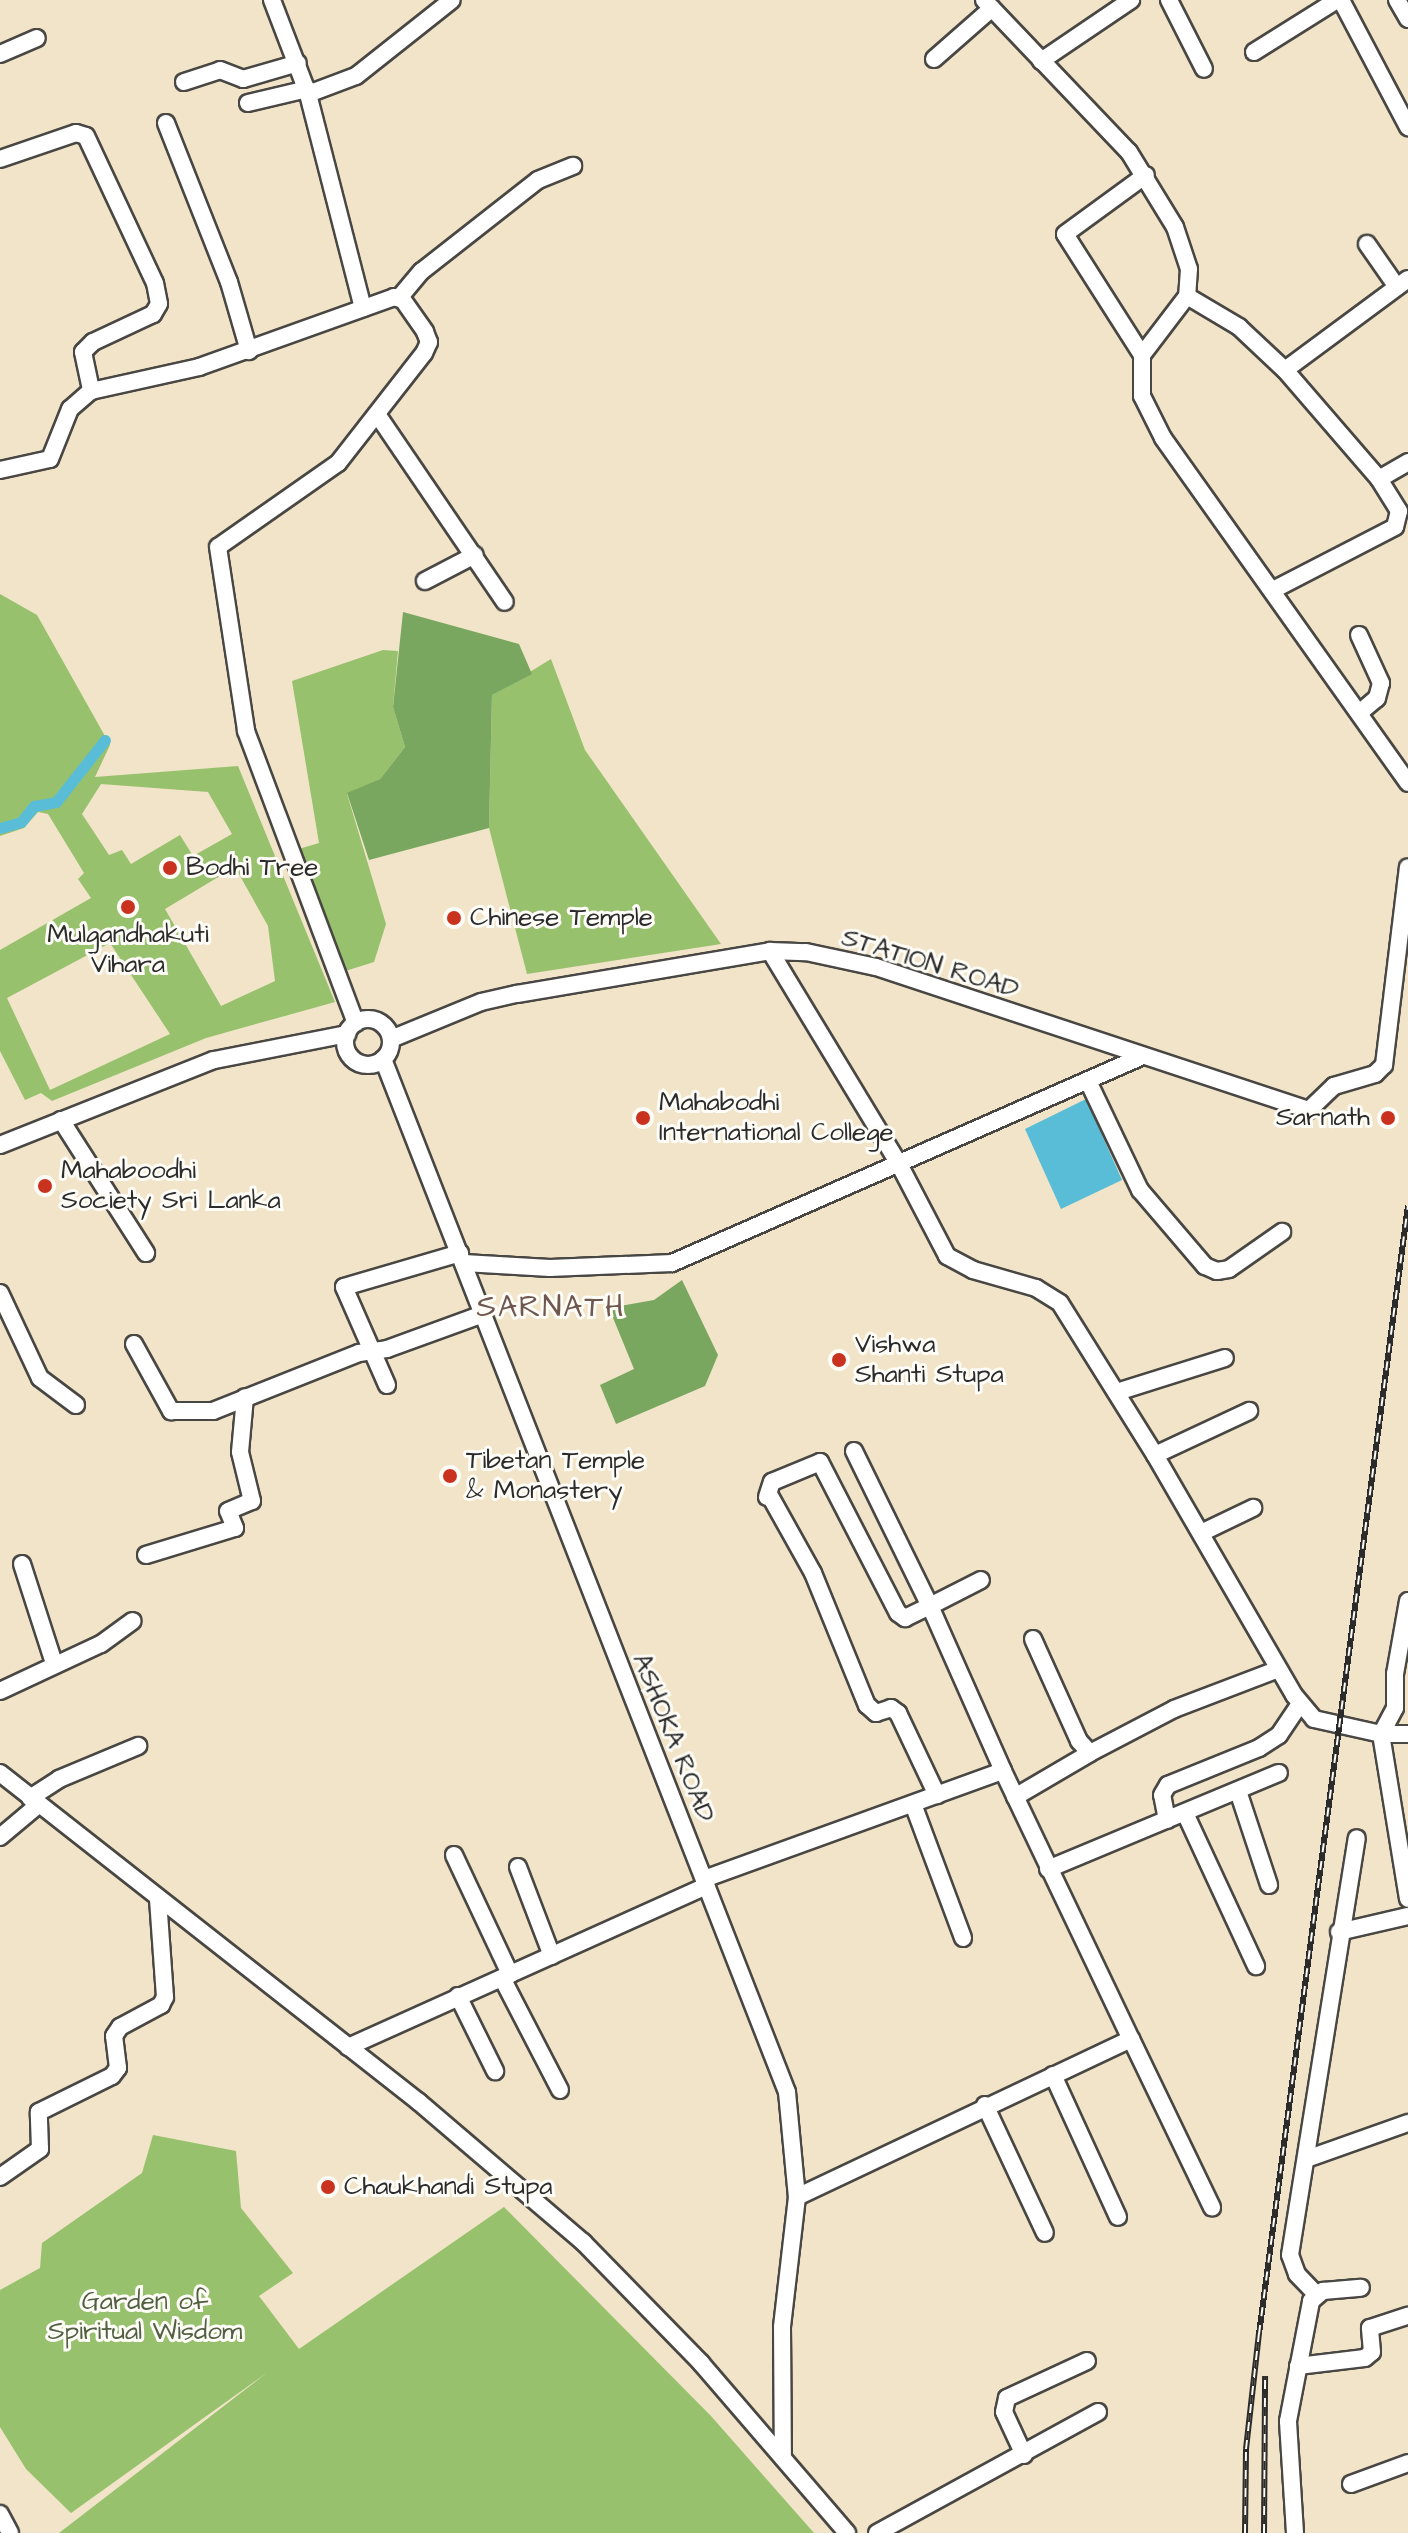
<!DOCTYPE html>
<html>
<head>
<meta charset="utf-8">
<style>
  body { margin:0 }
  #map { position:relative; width:1408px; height:2533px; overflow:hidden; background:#f1e4c8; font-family:"Architects Daughter",sans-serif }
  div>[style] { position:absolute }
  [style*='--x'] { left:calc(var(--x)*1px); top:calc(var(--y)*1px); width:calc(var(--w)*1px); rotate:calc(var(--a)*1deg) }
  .green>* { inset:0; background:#97c16d }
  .forest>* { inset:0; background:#79a760 }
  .water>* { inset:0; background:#59bdd7 }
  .canal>* { height:11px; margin:-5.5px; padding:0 5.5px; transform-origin:5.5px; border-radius:5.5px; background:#59bdd7 }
  .roads { filter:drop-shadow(2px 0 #494743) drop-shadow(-2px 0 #494743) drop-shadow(0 2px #494743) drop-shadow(0 -2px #494743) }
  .minor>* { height:16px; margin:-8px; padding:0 8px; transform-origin:8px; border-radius:8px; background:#fff }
  .minor>.ring { margin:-8px; padding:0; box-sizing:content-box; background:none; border:16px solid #fff; border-radius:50% }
  .rail>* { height:6px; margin-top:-3px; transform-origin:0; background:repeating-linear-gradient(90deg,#fdfcf7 0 9px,#2b2b2b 0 18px); box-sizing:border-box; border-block:2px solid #2b2b2b }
  .dots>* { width:22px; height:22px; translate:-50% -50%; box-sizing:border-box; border:4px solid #fdfcf7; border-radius:50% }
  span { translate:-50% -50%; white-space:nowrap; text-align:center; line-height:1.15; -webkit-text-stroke:6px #fdfcf7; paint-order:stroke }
  .poi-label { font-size:26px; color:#2b2b2b }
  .left { translate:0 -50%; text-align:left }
  .right { translate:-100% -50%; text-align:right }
  .street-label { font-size:26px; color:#2b2b2b }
  .park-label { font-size:26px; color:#516042 }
  .quarter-label { font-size:30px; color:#6f564e; letter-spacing:2px }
</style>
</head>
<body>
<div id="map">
  <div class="green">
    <i style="clip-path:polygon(evenodd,0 594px,37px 615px,110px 745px,95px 777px,238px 766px,335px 1002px,206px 1038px,52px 1101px,41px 1093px,25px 1100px,0 1051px,0 950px,91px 898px,78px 879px,84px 873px,48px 814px,38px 812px,24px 828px,0 836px,0 594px,101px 784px,208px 792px,232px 834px,193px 856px,180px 835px,131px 864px,122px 850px,109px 855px,82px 814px,101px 784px,0 594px,235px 867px,268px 926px,275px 981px,221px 1006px,165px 909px,235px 867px,0 594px,110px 943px,170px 1034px,50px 1090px,7px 998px,110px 943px)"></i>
    <i style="clip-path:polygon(383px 650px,398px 651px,393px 707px,405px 747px,380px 779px,347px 794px,386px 924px,374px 962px,339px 973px,292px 851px,319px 843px,292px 681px)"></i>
    <i style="clip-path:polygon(551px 659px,585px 750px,721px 944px,527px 974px,489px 828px,492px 695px)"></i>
    <i style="clip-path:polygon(153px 2135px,236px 2151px,241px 2208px,293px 2273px,259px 2296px,299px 2349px,504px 2207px,711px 2416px,814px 2533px,59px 2533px,268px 2372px,71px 2513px,26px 2469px,0 2427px,0 2290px,40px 2268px,42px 2243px,142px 2173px)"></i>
  </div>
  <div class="forest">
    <i style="clip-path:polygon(403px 612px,519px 644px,532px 674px,492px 695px,489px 828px,369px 860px,347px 793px,380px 779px,405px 747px,393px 707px)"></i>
    <i style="clip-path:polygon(682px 1280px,718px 1355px,705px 1386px,616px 1424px,600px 1385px,634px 1369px,609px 1308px,654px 1300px)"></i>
  </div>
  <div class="water">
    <i style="clip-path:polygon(1086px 1099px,1122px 1180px,1061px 1209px,1025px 1129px)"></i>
  </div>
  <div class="canal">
    <i style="--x:0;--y:828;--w:22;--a:-16"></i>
    <i style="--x:21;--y:822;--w:21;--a:-51"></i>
    <i style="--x:34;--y:806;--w:22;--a:-10"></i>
    <i style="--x:56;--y:802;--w:79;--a:-51.7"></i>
  </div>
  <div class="roads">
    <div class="minor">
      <i style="--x:272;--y:0;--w:101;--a:69"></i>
      <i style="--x:308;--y:94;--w:221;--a:75.6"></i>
      <i style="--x:984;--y:0;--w:210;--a:46.4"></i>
      <i style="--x:1129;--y:152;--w:88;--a:58.5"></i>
      <i style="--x:1175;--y:227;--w:44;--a:71.6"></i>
      <i style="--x:1189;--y:269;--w:27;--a:94"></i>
      <i style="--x:1187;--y:296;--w:74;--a:127.3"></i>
      <i style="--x:1142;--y:355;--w:41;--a:90"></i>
      <i style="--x:1142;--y:396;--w:47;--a:63.4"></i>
      <i style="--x:1163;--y:438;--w:423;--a:54.6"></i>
      <i style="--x:1169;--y:0;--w:77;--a:63.1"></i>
      <i style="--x:1341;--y:0;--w:144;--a:62.2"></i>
      <i style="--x:1397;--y:0;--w:22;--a:60"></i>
      <i style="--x:1254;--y:52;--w:98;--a:-32.1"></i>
      <i style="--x:0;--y:54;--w:40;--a:-23.4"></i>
      <i style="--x:934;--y:59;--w:77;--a:-41.3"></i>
      <i style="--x:1041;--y:61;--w:109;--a:-34.1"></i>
      <i style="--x:184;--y:82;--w:38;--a:-18"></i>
      <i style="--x:220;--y:70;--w:25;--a:21"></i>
      <i style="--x:243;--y:79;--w:57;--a:-16.2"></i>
      <i style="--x:308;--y:94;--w:51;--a:-20.6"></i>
      <i style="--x:356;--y:76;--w:122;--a:-38.4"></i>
      <i style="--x:248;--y:103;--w:61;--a:-13.3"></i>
      <i style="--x:166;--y:123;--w:171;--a:68.4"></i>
      <i style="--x:229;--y:282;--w:72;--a:73.8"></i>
      <i style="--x:0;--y:159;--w:80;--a:-18.9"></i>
      <i style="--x:76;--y:133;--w:10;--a:17"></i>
      <i style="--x:86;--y:136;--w:162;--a:64.9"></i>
      <i style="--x:155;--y:283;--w:21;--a:79"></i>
      <i style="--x:159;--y:304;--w:12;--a:121"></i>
      <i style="--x:153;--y:314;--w:66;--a:155"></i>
      <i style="--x:93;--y:342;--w:14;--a:135"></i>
      <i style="--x:83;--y:352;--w:40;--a:78"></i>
      <i style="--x:1367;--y:244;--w:52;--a:55.1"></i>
      <i style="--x:1187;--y:296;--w:61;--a:30.8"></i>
      <i style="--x:1239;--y:327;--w:63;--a:43.1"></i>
      <i style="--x:1285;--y:370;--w:144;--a:49.2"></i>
      <i style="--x:1379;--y:479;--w:38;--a:58"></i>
      <i style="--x:1399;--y:511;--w:16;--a:104"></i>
      <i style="--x:1395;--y:527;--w:137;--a:152.7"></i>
      <i style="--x:399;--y:298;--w:35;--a:-50"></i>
      <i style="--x:422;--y:271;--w:147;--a:-38.1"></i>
      <i style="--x:538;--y:180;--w:38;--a:-22"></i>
      <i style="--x:1142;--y:355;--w:143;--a:-122.5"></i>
      <i style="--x:1065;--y:234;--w:100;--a:-36.1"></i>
      <i style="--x:1285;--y:370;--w:153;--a:-36.5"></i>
      <i style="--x:377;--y:414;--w:227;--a:55.8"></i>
      <i style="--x:0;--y:470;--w:51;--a:-12.4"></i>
      <i style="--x:50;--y:459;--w:54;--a:-68.2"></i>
      <i style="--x:70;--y:409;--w:28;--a:-41"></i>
      <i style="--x:91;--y:391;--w:111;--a:-12.5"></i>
      <i style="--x:199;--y:367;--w:207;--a:-19.7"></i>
      <i style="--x:394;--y:297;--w:9;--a:18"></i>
      <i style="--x:403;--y:300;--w:39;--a:55"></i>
      <i style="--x:425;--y:332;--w:11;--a:68"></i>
      <i style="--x:429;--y:342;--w:12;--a:114"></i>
      <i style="--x:424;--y:353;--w:140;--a:128"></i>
      <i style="--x:338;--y:463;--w:146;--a:145"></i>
      <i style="--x:218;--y:547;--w:186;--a:81.3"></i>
      <i style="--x:246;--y:731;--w:312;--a:69.4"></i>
      <i style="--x:1379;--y:479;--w:34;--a:-30"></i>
      <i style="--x:425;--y:581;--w:56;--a:-27.5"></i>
      <i style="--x:1359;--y:635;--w:53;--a:65.4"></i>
      <i style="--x:1381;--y:683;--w:16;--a:105"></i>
      <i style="--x:1377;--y:698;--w:23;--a:140"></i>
      <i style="--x:770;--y:951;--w:249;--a:58.8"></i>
      <i style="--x:899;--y:1164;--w:104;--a:62.4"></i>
      <i style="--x:947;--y:1256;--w:30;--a:28"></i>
      <i style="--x:973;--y:1270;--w:66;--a:15.9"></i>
      <i style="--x:1036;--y:1288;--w:28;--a:32"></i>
      <i style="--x:1060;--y:1303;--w:179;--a:58"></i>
      <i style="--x:1155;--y:1455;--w:277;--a:59.9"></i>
      <i style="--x:1294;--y:1695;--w:31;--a:50"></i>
      <i style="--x:1314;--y:1719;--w:69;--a:12.6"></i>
      <i style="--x:1381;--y:1734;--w:167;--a:80.7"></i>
      <i class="ring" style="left:345px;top:1019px;width:30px;height:30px"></i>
      <i style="--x:391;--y:1039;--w:97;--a:-22.3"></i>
      <i style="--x:481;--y:1002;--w:37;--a:-13"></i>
      <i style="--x:517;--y:994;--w:257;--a:-9.6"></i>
      <i style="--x:770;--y:951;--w:36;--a:2"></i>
      <i style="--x:806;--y:952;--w:72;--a:12.1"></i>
      <i style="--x:876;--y:967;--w:456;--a:18.3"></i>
      <i style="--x:1309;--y:1110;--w:35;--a:-44"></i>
      <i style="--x:1334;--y:1086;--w:43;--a:-16.3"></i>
      <i style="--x:1375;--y:1074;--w:13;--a:-45"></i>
      <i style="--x:1384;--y:1065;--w:199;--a:-83.1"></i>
      <i style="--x:383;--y:1059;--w:1109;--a:68.64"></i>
      <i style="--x:787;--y:2092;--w:105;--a:84.6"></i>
      <i style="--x:797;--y:2197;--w:131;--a:96.6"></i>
      <i style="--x:782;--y:2327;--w:131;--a:89.6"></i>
      <i style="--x:1088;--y:1081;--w:121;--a:64.5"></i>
      <i style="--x:1140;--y:1190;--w:100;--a:49.5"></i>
      <i style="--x:1205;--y:1266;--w:13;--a:23"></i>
      <i style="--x:1217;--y:1271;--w:12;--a:-9"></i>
      <i style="--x:1229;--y:1269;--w:65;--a:-34.9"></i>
      <i style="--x:61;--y:1120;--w:158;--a:57.4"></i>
      <i style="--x:0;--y:1145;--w:230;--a:-21.7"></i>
      <i style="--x:214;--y:1060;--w:136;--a:-11.1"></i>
      <i style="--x:464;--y:1263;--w:86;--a:3.3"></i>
      <i style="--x:550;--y:1268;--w:122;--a:-2.3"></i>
      <i style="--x:672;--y:1263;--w:514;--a:-23.73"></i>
      <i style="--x:0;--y:1293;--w:94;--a:64.8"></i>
      <i style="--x:40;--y:1378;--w:45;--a:36.9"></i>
      <i style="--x:134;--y:1344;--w:77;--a:61.1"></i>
      <i style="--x:171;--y:1411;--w:42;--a:0"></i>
      <i style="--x:213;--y:1411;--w:157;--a:-21.7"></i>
      <i style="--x:359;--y:1353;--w:28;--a:-8"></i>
      <i style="--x:387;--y:1349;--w:102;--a:-20"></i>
      <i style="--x:387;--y:1385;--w:107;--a:-113.7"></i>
      <i style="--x:344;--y:1287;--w:121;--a:-16.3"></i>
      <i style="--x:1117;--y:1392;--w:113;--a:-17.5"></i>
      <i style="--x:854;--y:1451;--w:173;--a:63.9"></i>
      <i style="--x:930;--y:1606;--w:57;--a:-27"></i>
      <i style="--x:1155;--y:1455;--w:104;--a:-25.1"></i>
      <i style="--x:770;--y:1496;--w:88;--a:60.8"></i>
      <i style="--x:813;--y:1573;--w:143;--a:67.8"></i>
      <i style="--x:867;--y:1705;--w:12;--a:42"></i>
      <i style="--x:876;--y:1713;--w:16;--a:-18"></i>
      <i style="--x:891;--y:1708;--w:9;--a:36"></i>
      <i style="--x:898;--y:1713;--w:91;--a:64.6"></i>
      <i style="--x:767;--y:1497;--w:16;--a:-72"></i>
      <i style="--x:772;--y:1482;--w:52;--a:-22.6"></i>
      <i style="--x:820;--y:1462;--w:170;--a:62.7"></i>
      <i style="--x:898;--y:1613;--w:9;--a:36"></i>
      <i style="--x:905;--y:1618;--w:28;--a:-26"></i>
      <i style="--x:930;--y:1606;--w:180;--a:66.1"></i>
      <i style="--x:1201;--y:1533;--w:58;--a:-25.7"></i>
      <i style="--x:146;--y:1555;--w:93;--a:-16.9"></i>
      <i style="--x:235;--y:1528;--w:18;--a:-112"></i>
      <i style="--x:228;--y:1511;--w:26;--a:-23"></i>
      <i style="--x:252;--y:1501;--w:50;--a:-103.8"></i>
      <i style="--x:240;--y:1452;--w:55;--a:-84.8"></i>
      <i style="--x:22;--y:1564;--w:104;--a:72.1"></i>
      <i style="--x:1408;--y:1601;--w:74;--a:100.1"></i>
      <i style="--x:1395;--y:1674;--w:34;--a:90"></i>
      <i style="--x:1395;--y:1708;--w:30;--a:118"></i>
      <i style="--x:1381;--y:1734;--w:27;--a:0"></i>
      <i style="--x:1033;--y:1639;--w:112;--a:65.7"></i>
      <i style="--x:1079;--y:1741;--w:16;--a:47"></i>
      <i style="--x:1090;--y:1753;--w:95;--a:-27.6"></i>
      <i style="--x:1174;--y:1709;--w:109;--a:-20.9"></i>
      <i style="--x:0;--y:1691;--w:111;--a:-25"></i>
      <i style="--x:101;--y:1644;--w:39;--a:-36"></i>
      <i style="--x:0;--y:1773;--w:533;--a:38.14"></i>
      <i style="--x:419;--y:2102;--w:216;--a:40.5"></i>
      <i style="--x:583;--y:2242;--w:169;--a:45.7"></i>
      <i style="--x:701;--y:2363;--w:224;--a:49.3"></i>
      <i style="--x:1238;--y:1791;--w:99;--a:71.7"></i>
      <i style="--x:1015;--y:1797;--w:87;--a:-30.4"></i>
      <i style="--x:30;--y:1798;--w:35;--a:-33"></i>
      <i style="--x:59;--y:1779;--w:86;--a:-22.7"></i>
      <i style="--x:913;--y:1804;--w:143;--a:69.5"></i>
      <i style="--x:1185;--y:1813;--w:169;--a:65.1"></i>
      <i style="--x:1167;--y:1820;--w:25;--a:-101"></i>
      <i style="--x:1162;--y:1795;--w:12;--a:-59"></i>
      <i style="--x:1168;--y:1785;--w:98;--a:-22.1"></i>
      <i style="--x:1259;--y:1748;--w:24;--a:-33"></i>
      <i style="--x:1279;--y:1735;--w:37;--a:-56"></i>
      <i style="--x:0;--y:1837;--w:50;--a:-40.1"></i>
      <i style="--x:454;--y:1855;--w:132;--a:64.8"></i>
      <i style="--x:518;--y:1867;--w:95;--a:69.1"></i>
      <i style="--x:1048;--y:1869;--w:250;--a:-22.6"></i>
      <i style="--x:704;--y:1879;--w:318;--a:-19.9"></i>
      <i style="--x:1003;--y:1771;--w:297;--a:64.5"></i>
      <i style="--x:1131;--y:2039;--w:369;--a:154.7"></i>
      <i style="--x:1339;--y:1932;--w:71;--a:-13.1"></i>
      <i style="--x:502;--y:1978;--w:126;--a:62.6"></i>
      <i style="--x:458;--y:1996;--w:84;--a:63.7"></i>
      <i style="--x:1131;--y:2039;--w:187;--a:64.3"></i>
      <i style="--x:348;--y:2047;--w:393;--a:-24.2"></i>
      <i style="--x:1053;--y:2075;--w:156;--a:65.4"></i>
      <i style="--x:985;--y:2105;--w:141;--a:64.9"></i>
      <i style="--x:1309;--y:2158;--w:105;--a:-19.5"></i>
      <i style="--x:0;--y:2177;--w:49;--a:-35"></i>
      <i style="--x:40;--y:2149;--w:37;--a:-92"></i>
      <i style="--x:39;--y:2112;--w:81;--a:-26.3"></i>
      <i style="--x:112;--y:2076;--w:10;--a:-53"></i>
      <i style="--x:118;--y:2068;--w:32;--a:-97"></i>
      <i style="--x:114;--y:2036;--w:11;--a:-56"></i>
      <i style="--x:120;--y:2027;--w:47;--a:-28.2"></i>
      <i style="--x:161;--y:2005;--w:9;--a:-63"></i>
      <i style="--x:165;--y:1997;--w:98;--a:-94.1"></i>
      <i style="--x:1317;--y:2295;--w:29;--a:-134"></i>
      <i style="--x:1297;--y:2274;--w:20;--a:-110"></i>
      <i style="--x:1290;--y:2255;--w:422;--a:-80.9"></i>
      <i style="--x:1298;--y:2366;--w:67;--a:-6.8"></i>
      <i style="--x:1365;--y:2358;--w:9;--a:-41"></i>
      <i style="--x:1372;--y:2352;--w:24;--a:-95"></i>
      <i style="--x:1370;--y:2328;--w:40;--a:-18"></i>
      <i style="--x:1024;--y:2455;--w:47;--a:-114.9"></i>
      <i style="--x:1004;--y:2412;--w:14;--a:-78"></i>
      <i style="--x:1007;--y:2398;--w:88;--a:-24.8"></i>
      <i style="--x:1351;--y:2484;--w:61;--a:-20.2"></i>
      <i style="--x:0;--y:2514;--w:21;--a:62"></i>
      <i style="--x:877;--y:2533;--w:252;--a:-28.7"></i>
      <i style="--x:1295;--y:2533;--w:112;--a:-93.6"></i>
      <i style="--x:1288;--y:2421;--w:122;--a:-79.1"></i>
      <i style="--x:1311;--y:2301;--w:16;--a:-40"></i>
      <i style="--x:1323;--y:2291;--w:38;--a:-5"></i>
    </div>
  </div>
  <div class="rail">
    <i style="--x:1245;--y:2533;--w:84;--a:-89.3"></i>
    <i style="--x:1246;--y:2449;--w:116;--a:-83.6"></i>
    <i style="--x:1259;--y:2334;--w:1138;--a:-82.48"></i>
    <i style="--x:1264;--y:2533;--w:157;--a:-89.6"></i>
  </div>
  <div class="dots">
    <i style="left:170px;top:868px;background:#c8321e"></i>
    <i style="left:128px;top:907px;background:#c8321e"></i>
    <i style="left:454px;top:918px;background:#c8321e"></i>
    <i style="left:643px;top:1118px;background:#c8321e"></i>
    <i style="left:1388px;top:1118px;background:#c8321e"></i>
    <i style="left:45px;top:1186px;background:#c8321e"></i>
    <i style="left:839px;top:1360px;background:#c8321e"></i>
    <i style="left:450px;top:1476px;background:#c8321e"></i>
    <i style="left:328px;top:2187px;background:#c8321e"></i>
  </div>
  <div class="poi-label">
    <span class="left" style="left:186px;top:868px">Bodhi Tree</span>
    <span class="left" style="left:470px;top:918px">Chinese Temple</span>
    <span style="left:128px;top:950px">Mulgandhakuti<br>Vihara</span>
    <span class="left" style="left:659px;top:1118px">Mahabodhi<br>International College</span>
    <span class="right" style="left:1370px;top:1118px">Sarnath</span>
    <span class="left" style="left:61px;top:1186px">Mahaboodhi<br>Society Sri Lanka</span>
    <span class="left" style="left:855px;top:1360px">Vishwa<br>Shanti Stupa</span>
    <span class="left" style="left:466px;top:1476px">Tibetan Temple<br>&amp; Monastery</span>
    <span class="left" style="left:344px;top:2187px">Chaukhandi Stupa</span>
  </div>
  <div class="street-label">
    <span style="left:930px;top:964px;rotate:17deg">STATION ROAD</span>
    <span style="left:673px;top:1738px;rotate:68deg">ASHOKA ROAD</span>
  </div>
  <div class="park-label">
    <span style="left:145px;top:2317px">Garden of<br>Spiritual Wisdom</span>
  </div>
  <div class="quarter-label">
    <span style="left:551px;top:1307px">SARNATH</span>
  </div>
</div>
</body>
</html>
